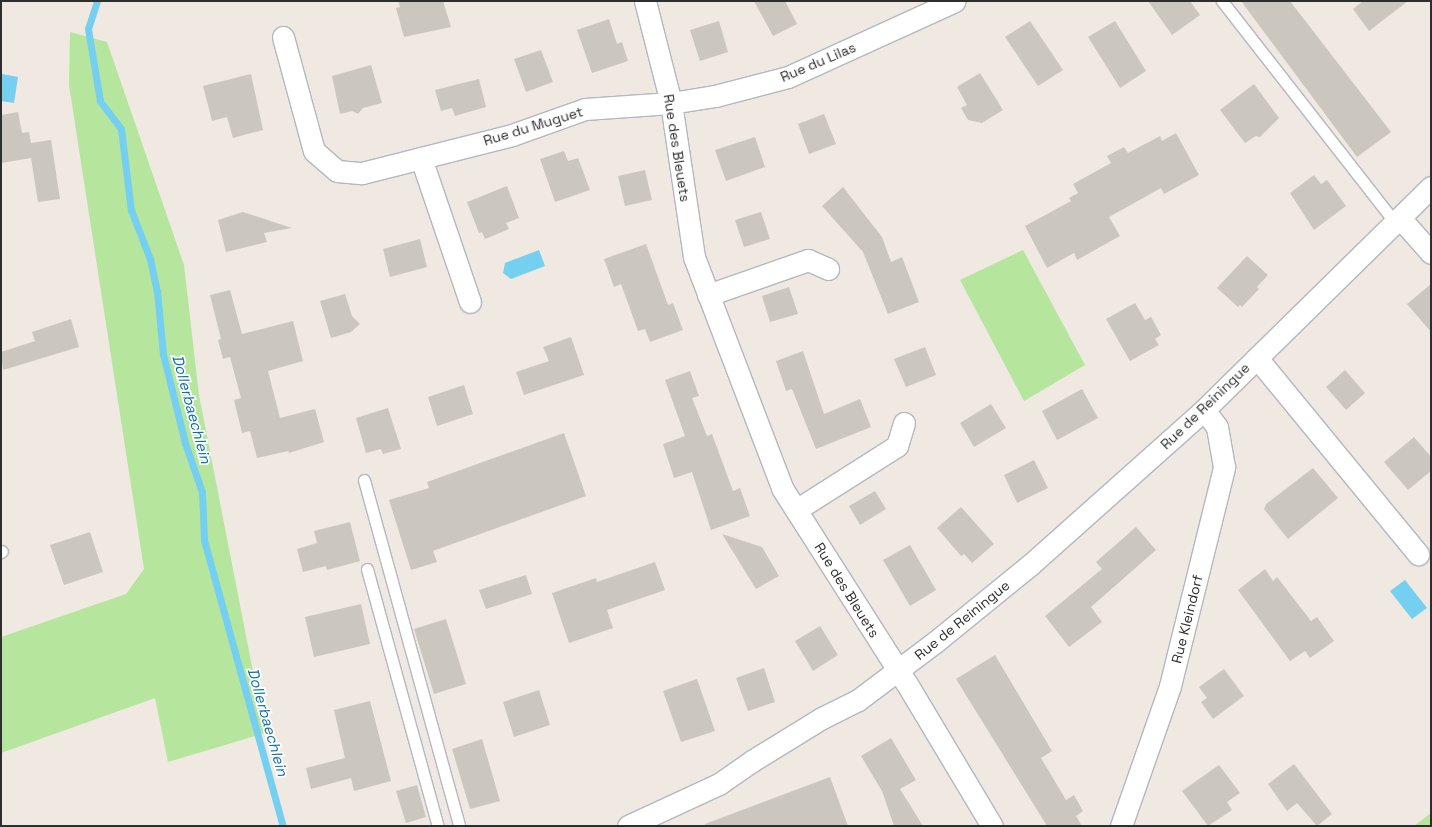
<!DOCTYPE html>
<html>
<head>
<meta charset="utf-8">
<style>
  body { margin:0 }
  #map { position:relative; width:1432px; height:827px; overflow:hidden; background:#efe9e1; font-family:"Space Grotesk",sans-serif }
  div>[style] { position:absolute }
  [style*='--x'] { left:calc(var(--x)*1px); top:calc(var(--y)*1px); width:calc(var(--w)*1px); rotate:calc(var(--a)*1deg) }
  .green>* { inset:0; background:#b6e59e }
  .water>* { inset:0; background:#75cff0 }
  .stream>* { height:7px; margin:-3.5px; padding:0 3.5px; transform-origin:3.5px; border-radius:3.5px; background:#75cff0 }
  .building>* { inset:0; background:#cbc7bf }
  .roads { filter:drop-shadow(1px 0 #b4b7c1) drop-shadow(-1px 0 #b4b7c1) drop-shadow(0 1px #b4b7c1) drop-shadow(0 -1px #b4b7c1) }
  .lane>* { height:11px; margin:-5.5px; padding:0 5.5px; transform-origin:5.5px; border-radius:5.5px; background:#fff }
  .street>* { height:21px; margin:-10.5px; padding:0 10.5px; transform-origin:10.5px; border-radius:10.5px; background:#fff }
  span { translate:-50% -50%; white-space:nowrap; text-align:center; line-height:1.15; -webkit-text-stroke:3.5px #fff; paint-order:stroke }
  .street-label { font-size:14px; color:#2e2e2e }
  .water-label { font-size:15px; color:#0d6fa3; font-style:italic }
  .frame { position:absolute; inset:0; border:2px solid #2e2e2e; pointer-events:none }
</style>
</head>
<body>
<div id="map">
  <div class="green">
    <i style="clip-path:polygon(70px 32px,107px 42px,184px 265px,199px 395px,265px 733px,168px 762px,155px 698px,1px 753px,1px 637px,126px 594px,144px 569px,69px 85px)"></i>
    <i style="clip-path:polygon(1023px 250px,1085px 365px,1024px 401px,960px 280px)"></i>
    <i style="clip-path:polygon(1431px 813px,1431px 826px,1414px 826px)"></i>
  </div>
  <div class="water">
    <i style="clip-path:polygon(2px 74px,18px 77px,14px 103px,1px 101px)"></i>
    <i style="clip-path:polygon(539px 250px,545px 266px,511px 279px,503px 273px,505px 263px)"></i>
    <i style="clip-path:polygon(1405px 580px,1427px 608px,1412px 619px,1390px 591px)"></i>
  </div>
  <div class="stream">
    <i style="--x:97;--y:1;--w:29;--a:108"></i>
    <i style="--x:88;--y:29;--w:73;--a:80.5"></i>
    <i style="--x:100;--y:101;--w:35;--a:53"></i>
    <i style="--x:121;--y:129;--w:82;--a:83"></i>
    <i style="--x:131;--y:210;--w:53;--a:68.8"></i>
    <i style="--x:150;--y:259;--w:33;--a:78"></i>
    <i style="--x:157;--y:291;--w:63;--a:84.6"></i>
    <i style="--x:163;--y:354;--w:92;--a:76.1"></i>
    <i style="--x:185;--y:443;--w:52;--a:70.9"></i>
    <i style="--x:202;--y:492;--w:48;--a:87.6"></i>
    <i style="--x:204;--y:540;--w:297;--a:74.6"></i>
  </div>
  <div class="building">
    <i style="clip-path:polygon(398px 1px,443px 1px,451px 27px,404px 37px,396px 8px,400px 7px)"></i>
    <i style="clip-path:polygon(754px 1px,785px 1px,797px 24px,773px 36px)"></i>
    <i style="clip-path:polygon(1148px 1px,1190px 1px,1200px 15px,1172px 35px)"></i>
    <i style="clip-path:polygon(1241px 1px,1290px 1px,1391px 132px,1357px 157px)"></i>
    <i style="clip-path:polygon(1363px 1px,1408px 1px,1369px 31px,1353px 9px)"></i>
    <i style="clip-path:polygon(609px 19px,617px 44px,622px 42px,628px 61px,592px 73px,577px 30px)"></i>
    <i style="clip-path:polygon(719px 21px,728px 52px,700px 61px,690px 30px)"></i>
    <i style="clip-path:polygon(1030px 21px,1063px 70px,1038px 86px,1005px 37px)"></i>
    <i style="clip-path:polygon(1115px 21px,1146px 71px,1120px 88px,1088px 37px)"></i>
    <i style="clip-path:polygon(541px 50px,553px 82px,526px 92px,514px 59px)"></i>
    <i style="clip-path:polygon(371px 65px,382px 103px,363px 108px,358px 114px,352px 111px,340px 114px,332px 76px)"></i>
    <i style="clip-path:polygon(980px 73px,1003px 110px,982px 123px,968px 120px,961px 108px,967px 105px,957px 87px)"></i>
    <i style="clip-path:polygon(251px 74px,263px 130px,233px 138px,227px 117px,212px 121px,203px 86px)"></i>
    <i style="clip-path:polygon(479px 79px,486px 107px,455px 116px,452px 108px,441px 111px,435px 90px)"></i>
    <i style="clip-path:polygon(1254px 84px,1279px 118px,1260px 137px,1256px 136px,1245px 143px,1220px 110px)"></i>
    <i style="clip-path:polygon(18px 112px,22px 133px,29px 132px,31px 143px,51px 140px,60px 199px,38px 202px,31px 158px,1px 163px,1px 115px)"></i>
    <i style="clip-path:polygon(824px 114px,836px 144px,809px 154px,798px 124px)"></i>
    <i style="clip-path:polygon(1176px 133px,1199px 175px,1164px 194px,1161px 188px,1109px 217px,1120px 236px,1077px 260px,1074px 253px,1047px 268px,1025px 226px,1071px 201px,1069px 198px,1078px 193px,1073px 184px,1111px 163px,1107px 156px,1124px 147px,1128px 153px,1160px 136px,1162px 141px)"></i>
    <i style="clip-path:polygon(755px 137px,765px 167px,726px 181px,715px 150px)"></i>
    <i style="clip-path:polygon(564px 151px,568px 161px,578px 158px,590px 190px,555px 202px,540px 159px)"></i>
    <i style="clip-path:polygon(645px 170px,652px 200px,625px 206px,618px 176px)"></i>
    <i style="clip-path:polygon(1314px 175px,1321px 184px,1327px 180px,1346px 206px,1314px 230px,1290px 193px)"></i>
    <i style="clip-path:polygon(507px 186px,519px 218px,506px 223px,509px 229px,485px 239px,482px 232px,479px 233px,467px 202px)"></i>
    <i style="clip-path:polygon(843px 187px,882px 237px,891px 262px,902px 257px,919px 302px,888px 314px,863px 252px,822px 206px)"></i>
    <i style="clip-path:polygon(243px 212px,292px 228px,264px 233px,267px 242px,226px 252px,218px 220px)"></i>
    <i style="clip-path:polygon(761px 212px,770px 239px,744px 247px,735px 220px)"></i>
    <i style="clip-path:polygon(420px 239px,427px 267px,390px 277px,383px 249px)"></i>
    <i style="clip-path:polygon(646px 244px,668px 305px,673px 303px,683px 330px,650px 342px,645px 329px,638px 331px,621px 284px,614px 287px,604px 259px)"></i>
    <i style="clip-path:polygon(1247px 256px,1268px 275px,1257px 287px,1259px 289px,1242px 307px,1240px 305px,1238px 307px,1217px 288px)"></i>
    <i style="clip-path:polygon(1431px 284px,1431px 332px,1407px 304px)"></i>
    <i style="clip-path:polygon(789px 287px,798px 314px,770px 322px,762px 296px)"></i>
    <i style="clip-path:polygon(230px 290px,242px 334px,293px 321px,303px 361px,268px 371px,280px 418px,315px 409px,324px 442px,289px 453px,288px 451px,257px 458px,250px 431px,242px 433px,234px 400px,241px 398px,230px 357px,223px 359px,218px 340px,221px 339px,210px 295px)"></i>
    <i style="clip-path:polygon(345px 294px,352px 316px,360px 324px,351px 332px,331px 338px,320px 301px)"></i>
    <i style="clip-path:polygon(1135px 303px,1145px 320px,1151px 317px,1161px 335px,1155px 339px,1159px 345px,1130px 361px,1106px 319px)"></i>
    <i style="clip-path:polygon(71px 319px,79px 347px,3px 370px,1px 352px,35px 341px,32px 332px)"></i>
    <i style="clip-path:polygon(571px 337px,584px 375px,524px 395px,516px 372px,549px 361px,543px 347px)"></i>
    <i style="clip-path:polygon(925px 347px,936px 375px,906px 387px,894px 359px)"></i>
    <i style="clip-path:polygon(803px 351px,824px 414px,860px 399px,871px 427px,816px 449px,792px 389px,786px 391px,776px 361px)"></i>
    <i style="clip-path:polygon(1345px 370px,1365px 393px,1346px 410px,1326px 387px)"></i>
    <i style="clip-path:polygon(690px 371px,699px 396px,692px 398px,707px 436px,712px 434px,733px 491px,740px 488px,750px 516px,711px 530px,692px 472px,674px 478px,663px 444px,685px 436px,665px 380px)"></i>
    <i style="clip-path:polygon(464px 385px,473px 414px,437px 426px,428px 397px)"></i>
    <i style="clip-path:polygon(1082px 389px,1098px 418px,1057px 440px,1042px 411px)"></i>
    <i style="clip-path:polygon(991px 404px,1006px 428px,974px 447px,960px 423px)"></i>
    <i style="clip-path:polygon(388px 408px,401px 449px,383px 454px,381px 449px,366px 453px,356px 418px)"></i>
    <i style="clip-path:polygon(564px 433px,586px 496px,433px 551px,437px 562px,411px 570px,389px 500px,429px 488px,427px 482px)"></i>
    <i style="clip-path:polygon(1414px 437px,1431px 457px,1431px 471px,1408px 490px,1384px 462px)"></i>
    <i style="clip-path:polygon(1034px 460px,1048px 488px,1017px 503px,1004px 475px)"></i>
    <i style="clip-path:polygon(1313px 468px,1338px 498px,1288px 539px,1264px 509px,1266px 504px)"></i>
    <i style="clip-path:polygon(875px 491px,886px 509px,860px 525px,849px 506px)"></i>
    <i style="clip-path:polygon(961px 507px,994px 544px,972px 563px,964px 554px,961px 556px,937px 528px)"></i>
    <i style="clip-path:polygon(350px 522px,360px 561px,327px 570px,326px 566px,303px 572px,297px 549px,317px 543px,314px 531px)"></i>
    <i style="clip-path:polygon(1136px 527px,1156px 550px,1091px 607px,1102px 622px,1069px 647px,1045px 616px,1102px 569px,1096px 562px)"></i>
    <i style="clip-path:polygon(90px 532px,103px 572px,64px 585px,50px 545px)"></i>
    <i style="clip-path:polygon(722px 534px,762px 547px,779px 576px,756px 589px)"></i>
    <i style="clip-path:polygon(910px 545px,936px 590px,910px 606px,883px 560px)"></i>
    <i style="clip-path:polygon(655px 562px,665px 590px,607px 610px,613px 628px,569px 643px,552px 593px,596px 578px,597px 582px)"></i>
    <i style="clip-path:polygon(1265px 569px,1273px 581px,1277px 577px,1311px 621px,1317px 617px,1334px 641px,1310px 658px,1305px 651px,1290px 661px,1238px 590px)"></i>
    <i style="clip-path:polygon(526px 575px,532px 594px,486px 609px,479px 590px)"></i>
    <i style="clip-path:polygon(361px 604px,370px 644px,314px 657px,305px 617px)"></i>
    <i style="clip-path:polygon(446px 619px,466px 684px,434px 694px,414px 629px)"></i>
    <i style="clip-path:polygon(820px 626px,838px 655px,813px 671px,795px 641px)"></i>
    <i style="clip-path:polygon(995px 655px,1052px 751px,1041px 758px,1066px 800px,1074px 795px,1083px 811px,1076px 816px,1082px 826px,1047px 826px,956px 679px)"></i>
    <i style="clip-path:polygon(764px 668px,775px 702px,748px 711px,736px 678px)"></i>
    <i style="clip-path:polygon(1224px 669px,1244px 696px,1213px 719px,1201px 702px,1207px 698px,1199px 687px)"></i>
    <i style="clip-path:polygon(697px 679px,715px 731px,681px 742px,663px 691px)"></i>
    <i style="clip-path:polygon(539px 690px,550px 725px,514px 737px,503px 702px)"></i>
    <i style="clip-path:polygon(370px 701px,391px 781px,354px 791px,351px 778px,311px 789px,306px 768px,345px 758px,334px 710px)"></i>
    <i style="clip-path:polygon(891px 738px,916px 780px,900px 789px,923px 826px,894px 826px,882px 791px,861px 756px)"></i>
    <i style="clip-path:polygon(482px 739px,500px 801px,470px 809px,452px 749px)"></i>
    <i style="clip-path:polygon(1294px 764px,1332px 814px,1317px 826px,1297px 803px,1287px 811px,1268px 784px)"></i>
    <i style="clip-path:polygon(1219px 765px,1240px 793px,1227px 802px,1232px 810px,1208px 826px,1182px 791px)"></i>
    <i style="clip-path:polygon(830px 777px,848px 826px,705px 826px,705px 824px)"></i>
    <i style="clip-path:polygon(417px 785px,426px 817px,406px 823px,396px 791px)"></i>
  </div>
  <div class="roads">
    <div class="lane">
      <i style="--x:1222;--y:1;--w:283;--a:52"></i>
      <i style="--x:364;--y:480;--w:359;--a:74.6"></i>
      <i style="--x:1;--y:552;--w:1;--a:-45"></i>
      <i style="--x:367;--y:569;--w:267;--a:74.6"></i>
    </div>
    <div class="street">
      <i style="--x:645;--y:1;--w:105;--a:75.7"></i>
      <i style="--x:671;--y:103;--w:156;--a:81.5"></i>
      <i style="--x:694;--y:257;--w:247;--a:69.1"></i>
      <i style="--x:782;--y:488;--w:232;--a:57.5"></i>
      <i style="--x:907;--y:684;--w:165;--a:59.1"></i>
      <i style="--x:283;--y:37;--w:118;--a:74.8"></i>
      <i style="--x:314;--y:151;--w:30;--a:41"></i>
      <i style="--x:337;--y:171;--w:25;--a:5"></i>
      <i style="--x:362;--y:173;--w:155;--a:-14.2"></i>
      <i style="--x:512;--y:135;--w:77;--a:-19.6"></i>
      <i style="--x:585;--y:109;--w:86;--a:-4"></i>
      <i style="--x:671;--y:103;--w:45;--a:-9"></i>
      <i style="--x:715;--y:96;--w:75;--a:-14.6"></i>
      <i style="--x:788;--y:77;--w:183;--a:-24.5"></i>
      <i style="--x:421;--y:158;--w:152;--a:71.2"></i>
      <i style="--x:1401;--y:219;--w:45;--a:48.6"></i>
      <i style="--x:708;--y:295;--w:106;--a:-19.3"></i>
      <i style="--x:808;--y:260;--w:22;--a:24"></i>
      <i style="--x:1257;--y:358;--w:254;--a:50.6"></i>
      <i style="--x:796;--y:510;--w:120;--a:-32.4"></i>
      <i style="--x:897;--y:446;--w:24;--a:-73"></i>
      <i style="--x:628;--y:826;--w:100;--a:-24.8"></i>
      <i style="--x:719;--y:784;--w:40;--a:-34.9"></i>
      <i style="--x:752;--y:761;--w:82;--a:-31.6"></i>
      <i style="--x:822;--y:718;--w:40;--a:-26.6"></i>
      <i style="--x:858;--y:700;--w:95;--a:-36.9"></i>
      <i style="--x:934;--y:643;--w:124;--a:-39.1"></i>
      <i style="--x:1030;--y:565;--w:233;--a:-41.7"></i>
      <i style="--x:1204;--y:410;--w:318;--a:-44.5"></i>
      <i style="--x:1121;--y:826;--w:148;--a:-70.7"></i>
      <i style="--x:1170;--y:686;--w:226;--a:-76.1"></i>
      <i style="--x:1224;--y:467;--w:41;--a:-99.9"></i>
      <i style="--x:1217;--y:427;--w:21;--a:-127"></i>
    </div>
  </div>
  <div class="street-label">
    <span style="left:818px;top:62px;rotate:-23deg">Rue du Lilas</span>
    <span style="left:533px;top:126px;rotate:-17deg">Rue du Muguet</span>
    <span style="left:677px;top:148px;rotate:81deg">Rue des Bleuets</span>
    <span style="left:1205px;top:406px;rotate:-44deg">Rue de Reiningue</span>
    <span style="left:847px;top:590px;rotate:58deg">Rue des Bleuets</span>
    <span style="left:1187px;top:619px;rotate:-76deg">Rue Kleindorf</span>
    <span style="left:962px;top:620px;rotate:-39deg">Rue de Reiningue</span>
  </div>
  <div class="water-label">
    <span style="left:192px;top:409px;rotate:75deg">Dollerbaechlein</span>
    <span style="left:268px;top:722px;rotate:74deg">Dollerbaechlein</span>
  </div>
  <div class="frame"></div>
</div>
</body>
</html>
